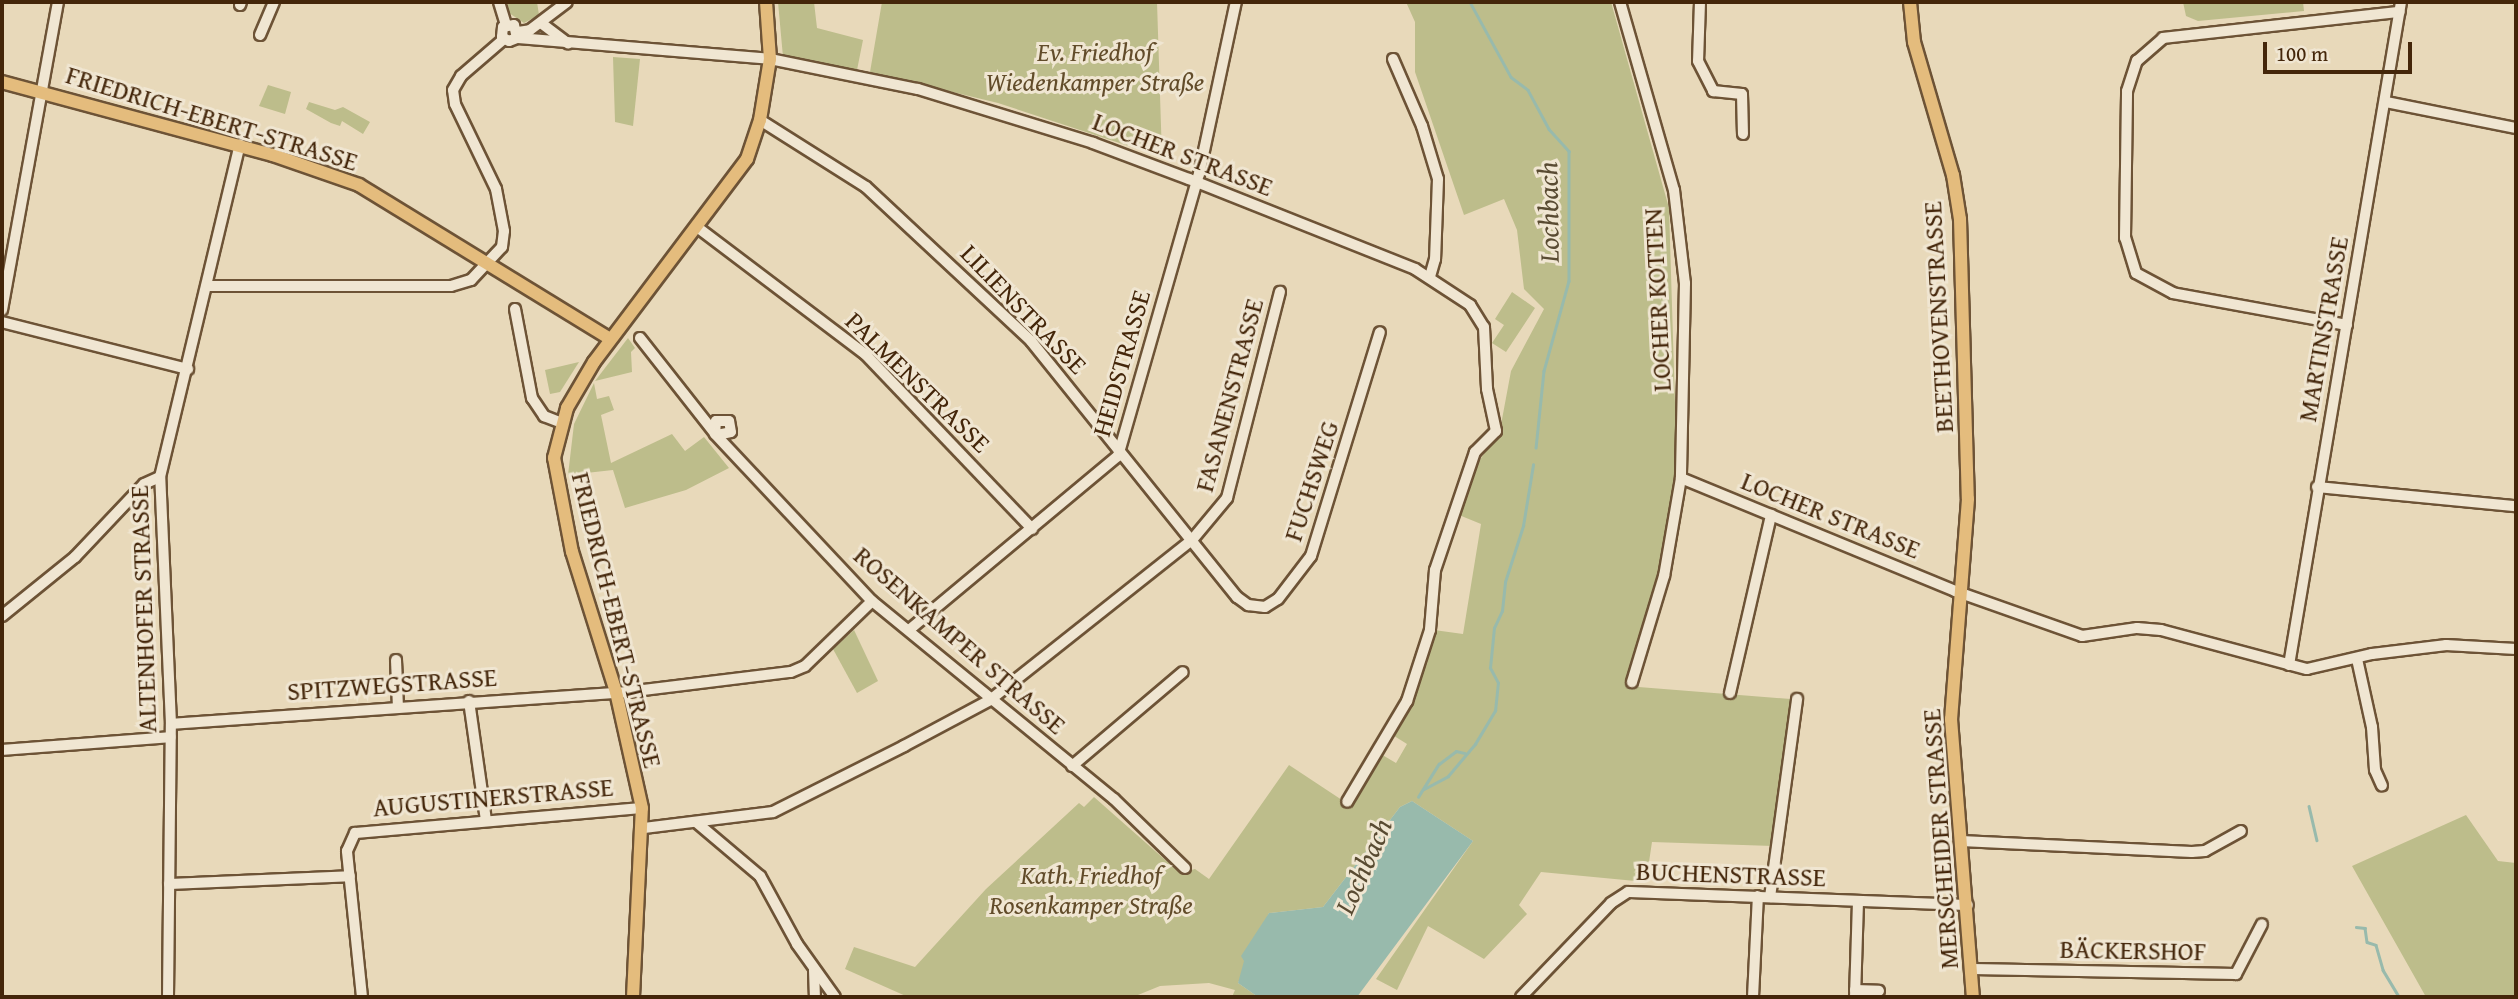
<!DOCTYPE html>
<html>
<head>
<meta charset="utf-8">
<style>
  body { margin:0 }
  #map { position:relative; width:2518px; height:999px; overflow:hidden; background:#e8d9ba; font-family:"Gentium Book Plus",serif }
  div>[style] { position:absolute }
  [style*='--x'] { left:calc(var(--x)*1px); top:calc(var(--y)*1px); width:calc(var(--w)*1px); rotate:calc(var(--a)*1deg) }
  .green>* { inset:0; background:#bdbd8b }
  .water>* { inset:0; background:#98baac }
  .stream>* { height:2.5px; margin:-1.25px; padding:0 1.25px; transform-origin:1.25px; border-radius:1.25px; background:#98baac }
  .roads { filter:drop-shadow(2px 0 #6d5336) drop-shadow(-2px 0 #6d5336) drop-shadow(0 2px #6d5336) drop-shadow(0 -2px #6d5336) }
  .minor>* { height:10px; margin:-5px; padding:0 5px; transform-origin:5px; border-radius:5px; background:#f0e6d2 }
  .major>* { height:12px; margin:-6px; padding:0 6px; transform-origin:6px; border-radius:6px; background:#e4bc7d }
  span { translate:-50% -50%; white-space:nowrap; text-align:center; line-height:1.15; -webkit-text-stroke:6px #f0e6d2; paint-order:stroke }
  .park-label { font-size:26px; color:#624c2a; font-style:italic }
  .street-label { font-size:26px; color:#44260a }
  .water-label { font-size:28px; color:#594b32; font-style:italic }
  .frame { position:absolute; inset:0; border:4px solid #44260a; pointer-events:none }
  .scale { position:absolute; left:2263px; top:42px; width:149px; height:32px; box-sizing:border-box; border:4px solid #44260a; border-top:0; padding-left:9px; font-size:21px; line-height:24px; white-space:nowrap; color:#44260a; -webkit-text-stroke:5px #f0e6d2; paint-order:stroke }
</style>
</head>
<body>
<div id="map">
  <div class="green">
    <i style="clip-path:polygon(507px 2px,537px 2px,539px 15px,524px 23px,509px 13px)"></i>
    <i style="clip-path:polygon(778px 2px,814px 2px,817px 28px,863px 40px,857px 70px,783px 57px)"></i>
    <i style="clip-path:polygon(882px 2px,1157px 2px,1162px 157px,998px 103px,870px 72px)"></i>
    <i style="clip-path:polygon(1406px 2px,1611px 2px,1669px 208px,1677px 468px,1655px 591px,1626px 686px,1791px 699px,1773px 846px,1652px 842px,1646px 882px,1541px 872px,1519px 905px,1527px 914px,1484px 959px,1428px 926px,1397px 990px,1376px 979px,1473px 841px,1412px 801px,1400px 807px,1323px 907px,1269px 913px,1238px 983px,1258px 997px,1232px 997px,1235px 990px,1209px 983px,1160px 986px,1133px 997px,908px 997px,845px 969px,854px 947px,915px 967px,986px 889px,1079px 803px,1084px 807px,1094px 797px,1180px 873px,1195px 869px,1209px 879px,1289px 765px,1348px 804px,1379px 753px,1396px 763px,1407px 744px,1391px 734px,1427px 664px,1434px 630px,1463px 634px,1481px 524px,1459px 515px,1473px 470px,1500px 430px,1511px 371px,1544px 309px,1524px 289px,1517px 230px,1504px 199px,1464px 215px,1415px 72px,1415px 22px)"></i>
    <i style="clip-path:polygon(2183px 2px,2303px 2px,2304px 11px,2198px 21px,2186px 16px)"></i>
    <i style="clip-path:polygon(613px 57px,640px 59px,633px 126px,615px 122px)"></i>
    <i style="clip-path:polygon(268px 85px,291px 92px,285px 114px,259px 106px)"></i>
    <i style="clip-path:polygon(309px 102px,335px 110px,343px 107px,370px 122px,363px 134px,342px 121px,340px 126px,331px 123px,306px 109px)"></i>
    <i style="clip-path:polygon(1512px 292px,1535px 308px,1506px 352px,1492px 343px,1504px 325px,1495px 319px)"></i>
    <i style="clip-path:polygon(628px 338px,635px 348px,631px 352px,632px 372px,595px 381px)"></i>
    <i style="clip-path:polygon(579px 362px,560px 392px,550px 394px,545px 370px)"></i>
    <i style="clip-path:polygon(594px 383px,597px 399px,609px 396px,614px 410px,601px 415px,611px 463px,672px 434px,685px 451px,704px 437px,729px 468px,686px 490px,625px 508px,613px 470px,568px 475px,574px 424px)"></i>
    <i style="clip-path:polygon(854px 630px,878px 681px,857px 693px,833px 649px)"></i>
    <i style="clip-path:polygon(2466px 815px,2498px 861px,2516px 863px,2516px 997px,2426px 997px,2352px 866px)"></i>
  </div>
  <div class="water">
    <i style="clip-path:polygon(1412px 801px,1473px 841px,1357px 997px,1258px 997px,1238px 983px,1244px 961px,1241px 956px,1269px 913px,1323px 907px,1400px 807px)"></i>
  </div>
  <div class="stream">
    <i style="--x:1470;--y:2;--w:85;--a:61.3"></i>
    <i style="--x:1511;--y:77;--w:21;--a:37"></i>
    <i style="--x:1528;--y:90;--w:44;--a:61.7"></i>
    <i style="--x:1549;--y:129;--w:30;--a:48"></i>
    <i style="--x:1569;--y:151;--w:130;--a:90"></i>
    <i style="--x:1569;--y:281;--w:93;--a:105.5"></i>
    <i style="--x:1544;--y:371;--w:77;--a:95.9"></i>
    <i style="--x:1424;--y:789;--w:27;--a:-28"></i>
    <i style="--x:1448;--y:776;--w:42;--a:-49.8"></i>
    <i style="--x:1475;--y:744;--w:39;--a:-59"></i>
    <i style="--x:1495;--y:711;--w:28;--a:-84"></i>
    <i style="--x:1498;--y:683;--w:17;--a:-118"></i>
    <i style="--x:1490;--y:668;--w:40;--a:-84.3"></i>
    <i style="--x:1494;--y:628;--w:19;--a:-65"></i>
    <i style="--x:1502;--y:611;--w:29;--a:-84"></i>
    <i style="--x:1505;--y:582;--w:59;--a:-72.2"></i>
    <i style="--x:1523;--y:526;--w:62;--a:-80.7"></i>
    <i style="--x:1418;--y:797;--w:39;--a:-58"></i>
    <i style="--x:1439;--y:764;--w:21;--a:-37"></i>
    <i style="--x:1456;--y:751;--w:9;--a:13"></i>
    <i style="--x:2309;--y:806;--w:35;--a:77"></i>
    <i style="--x:2356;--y:927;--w:9;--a:6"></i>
    <i style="--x:2365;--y:928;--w:14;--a:82"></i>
    <i style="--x:2367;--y:942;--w:9;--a:18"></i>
    <i style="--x:2376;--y:945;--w:26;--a:74"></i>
    <i style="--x:2383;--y:970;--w:31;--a:59"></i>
  </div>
  <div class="roads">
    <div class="minor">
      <i style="--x:499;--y:2;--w:24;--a:73"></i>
      <i style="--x:1620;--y:2;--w:196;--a:74"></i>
      <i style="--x:1674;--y:190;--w:94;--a:83.3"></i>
      <i style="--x:1685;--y:283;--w:195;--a:91.2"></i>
      <i style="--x:1681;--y:478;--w:99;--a:99.8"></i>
      <i style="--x:1664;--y:576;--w:111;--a:106.8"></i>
      <i style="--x:1700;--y:2;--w:59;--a:91.9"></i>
      <i style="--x:1698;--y:61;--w:34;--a:63"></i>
      <i style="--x:1713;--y:91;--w:29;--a:6"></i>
      <i style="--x:1742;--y:94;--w:40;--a:88.6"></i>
      <i style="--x:240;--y:5;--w:3;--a:-72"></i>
      <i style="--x:541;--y:23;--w:34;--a:37"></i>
      <i style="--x:518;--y:32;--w:12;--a:-9"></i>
      <i style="--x:530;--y:30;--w:46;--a:-37.1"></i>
      <i style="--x:260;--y:35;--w:36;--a:-67"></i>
      <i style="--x:517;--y:38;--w:13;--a:-103"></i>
      <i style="--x:514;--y:25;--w:11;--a:170"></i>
      <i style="--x:503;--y:27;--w:10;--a:96"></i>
      <i style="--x:502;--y:37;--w:8;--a:30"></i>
      <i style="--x:509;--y:41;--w:9;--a:-21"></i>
      <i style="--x:517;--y:38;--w:254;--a:4.7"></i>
      <i style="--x:770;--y:59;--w:151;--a:11.5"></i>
      <i style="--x:918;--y:89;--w:183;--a:17.1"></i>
      <i style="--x:1093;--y:143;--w:103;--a:20.6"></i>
      <i style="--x:1189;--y:179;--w:243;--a:21.7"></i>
      <i style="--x:1415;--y:269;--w:66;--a:33.2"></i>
      <i style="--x:1470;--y:305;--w:26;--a:58"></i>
      <i style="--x:1484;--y:327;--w:62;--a:87.2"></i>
      <i style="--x:1487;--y:389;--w:43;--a:77.9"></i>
      <i style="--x:1496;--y:431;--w:30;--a:135"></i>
      <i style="--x:1475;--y:452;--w:125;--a:108.7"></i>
      <i style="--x:1435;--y:570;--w:60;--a:94.8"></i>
      <i style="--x:1430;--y:630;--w:75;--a:107.9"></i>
      <i style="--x:1407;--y:701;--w:117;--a:120.7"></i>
      <i style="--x:1393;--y:59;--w:73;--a:66.6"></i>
      <i style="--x:1422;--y:126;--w:55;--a:73.2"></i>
      <i style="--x:1438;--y:179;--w:80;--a:92.1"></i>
      <i style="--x:1435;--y:259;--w:19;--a:106"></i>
      <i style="--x:2386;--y:102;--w:133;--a:11.3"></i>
      <i style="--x:760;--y:120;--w:125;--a:32.3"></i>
      <i style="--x:866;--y:187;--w:226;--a:43"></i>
      <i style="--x:1031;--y:341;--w:329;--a:51.2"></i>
      <i style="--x:1237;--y:597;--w:14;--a:36"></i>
      <i style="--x:1248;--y:605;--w:17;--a:7"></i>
      <i style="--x:1265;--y:607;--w:15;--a:-32"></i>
      <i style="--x:1278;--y:599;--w:54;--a:-52.5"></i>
      <i style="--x:1311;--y:556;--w:234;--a:-72.9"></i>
      <i style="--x:697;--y:227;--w:211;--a:37.1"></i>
      <i style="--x:865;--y:354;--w:242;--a:46.3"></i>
      <i style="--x:208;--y:286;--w:243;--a:0"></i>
      <i style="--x:451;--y:286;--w:21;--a:-17"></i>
      <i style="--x:471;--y:280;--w:45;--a:-46.8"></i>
      <i style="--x:502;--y:247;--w:16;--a:-83"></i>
      <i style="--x:504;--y:231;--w:43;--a:-100.8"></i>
      <i style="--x:496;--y:189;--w:94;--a:-115.8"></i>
      <i style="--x:455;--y:104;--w:14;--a:-98"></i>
      <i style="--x:453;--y:90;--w:16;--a:-60"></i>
      <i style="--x:461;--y:76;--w:57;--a:-40.7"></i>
      <i style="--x:515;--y:309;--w:91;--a:79.2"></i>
      <i style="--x:532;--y:398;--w:22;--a:56"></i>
      <i style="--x:544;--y:416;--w:19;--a:21"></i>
      <i style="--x:2;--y:310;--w:313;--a:-79.7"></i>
      <i style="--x:2;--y:322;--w:192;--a:14.2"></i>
      <i style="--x:2347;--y:325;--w:177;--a:-169.6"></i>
      <i style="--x:2173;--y:293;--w:42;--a:-151.6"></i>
      <i style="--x:2136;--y:273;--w:37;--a:-107"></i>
      <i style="--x:2125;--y:238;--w:147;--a:-89.2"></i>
      <i style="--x:2127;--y:91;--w:32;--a:-72"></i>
      <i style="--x:2137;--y:61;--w:35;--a:-41"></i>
      <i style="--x:2163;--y:38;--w:238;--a:-6.3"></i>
      <i style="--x:640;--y:338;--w:120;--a:51.8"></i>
      <i style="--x:717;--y:435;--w:14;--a:-12"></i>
      <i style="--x:731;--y:432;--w:11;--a:-100"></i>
      <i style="--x:729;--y:421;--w:13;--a:180"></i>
      <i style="--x:716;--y:421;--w:13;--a:94"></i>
      <i style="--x:715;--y:434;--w:229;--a:46.8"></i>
      <i style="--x:872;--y:601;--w:313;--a:39.3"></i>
      <i style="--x:1114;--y:799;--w:99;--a:44.2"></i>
      <i style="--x:1681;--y:478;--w:296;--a:22.4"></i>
      <i style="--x:1955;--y:591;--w:135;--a:19.5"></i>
      <i style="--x:2082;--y:636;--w:56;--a:-8.3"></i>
      <i style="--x:2137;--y:628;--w:24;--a:5"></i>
      <i style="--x:2161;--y:630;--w:151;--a:15"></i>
      <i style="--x:2307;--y:669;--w:67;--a:-13"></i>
      <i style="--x:2372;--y:654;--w:75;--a:-6.9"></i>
      <i style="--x:2446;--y:645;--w:70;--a:3.3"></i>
      <i style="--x:2317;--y:487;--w:200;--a:5.5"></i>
      <i style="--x:2;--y:616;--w:94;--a:-38.9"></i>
      <i style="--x:75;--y:557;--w:100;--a:-46.6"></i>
      <i style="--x:144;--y:484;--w:17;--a:-24"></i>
      <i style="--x:909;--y:630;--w:272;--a:-39.8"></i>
      <i style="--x:1118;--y:456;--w:293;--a:-74"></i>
      <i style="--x:1199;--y:174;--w:176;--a:-77.9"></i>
      <i style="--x:2357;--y:659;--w:70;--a:77.6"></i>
      <i style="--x:2372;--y:727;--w:43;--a:86"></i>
      <i style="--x:2375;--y:770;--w:17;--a:66"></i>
      <i style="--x:396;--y:660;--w:47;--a:87.6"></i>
      <i style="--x:2289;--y:665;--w:672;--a:-80.41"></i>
      <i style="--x:1730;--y:693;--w:183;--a:-77"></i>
      <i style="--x:469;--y:701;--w:121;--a:81.9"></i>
      <i style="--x:171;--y:724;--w:457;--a:-4"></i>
      <i style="--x:627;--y:692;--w:165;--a:-7"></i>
      <i style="--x:791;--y:672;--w:15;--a:-23"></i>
      <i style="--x:805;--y:666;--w:93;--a:-44.1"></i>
      <i style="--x:2;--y:750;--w:169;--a:-4.4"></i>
      <i style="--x:1072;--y:766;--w:145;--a:-40.3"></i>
      <i style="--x:696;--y:822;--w:84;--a:40.2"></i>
      <i style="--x:760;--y:876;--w:77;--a:61.4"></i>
      <i style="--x:797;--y:944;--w:65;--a:54.4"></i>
      <i style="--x:644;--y:828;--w:130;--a:-7.1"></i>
      <i style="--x:773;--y:812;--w:147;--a:-26.7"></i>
      <i style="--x:904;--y:746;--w:98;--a:-28.1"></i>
      <i style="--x:990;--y:700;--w:258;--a:-38.4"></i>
      <i style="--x:1192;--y:540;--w:55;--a:-50.2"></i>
      <i style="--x:1227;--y:498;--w:213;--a:-75.6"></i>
      <i style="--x:1961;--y:841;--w:231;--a:2.7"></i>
      <i style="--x:2192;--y:852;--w:13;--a:-4"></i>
      <i style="--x:2205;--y:851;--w:41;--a:-29.1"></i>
      <i style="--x:169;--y:884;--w:181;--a:-2.5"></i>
      <i style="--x:1770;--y:897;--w:200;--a:-82.2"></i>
      <i style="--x:1973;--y:969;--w:263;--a:1.1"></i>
      <i style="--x:2236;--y:974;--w:56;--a:-62.5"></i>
      <i style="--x:814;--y:970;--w:27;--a:88"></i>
      <i style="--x:1855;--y:990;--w:24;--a:2"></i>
      <i style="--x:168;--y:997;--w:273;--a:-89.4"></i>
      <i style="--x:171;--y:724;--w:247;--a:-92.5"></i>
      <i style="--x:160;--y:477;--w:342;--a:-76.5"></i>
      <i style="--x:362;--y:997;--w:147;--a:-95.9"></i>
      <i style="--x:347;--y:851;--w:20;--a:-66"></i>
      <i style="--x:355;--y:833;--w:288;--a:-5"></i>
      <i style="--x:1521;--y:997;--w:130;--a:-46.2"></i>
      <i style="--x:1611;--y:903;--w:20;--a:-33"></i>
      <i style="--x:1628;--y:892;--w:340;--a:2.2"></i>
      <i style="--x:1753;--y:997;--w:101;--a:-87.2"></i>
      <i style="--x:1855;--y:997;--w:96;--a:-88.2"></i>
    </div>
    <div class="major">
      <i style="--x:1910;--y:2;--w:40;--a:84.3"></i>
      <i style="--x:1914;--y:42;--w:139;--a:73.7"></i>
      <i style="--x:1953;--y:175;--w:45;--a:81"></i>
      <i style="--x:1960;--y:219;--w:280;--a:88.4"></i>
      <i style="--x:1968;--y:499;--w:221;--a:94.4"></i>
      <i style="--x:1951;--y:719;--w:279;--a:85.5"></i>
      <i style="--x:2;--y:82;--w:281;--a:15.1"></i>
      <i style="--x:273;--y:155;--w:91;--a:19.2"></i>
      <i style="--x:359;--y:185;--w:294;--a:31.5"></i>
      <i style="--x:633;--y:997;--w:189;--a:-87.3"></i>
      <i style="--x:642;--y:808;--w:119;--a:-102.6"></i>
      <i style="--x:616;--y:692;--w:147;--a:-107.4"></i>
      <i style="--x:572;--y:552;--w:96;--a:-100.8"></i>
      <i style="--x:554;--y:458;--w:52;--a:-75.4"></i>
      <i style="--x:567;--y:408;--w:53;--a:-59.6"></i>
      <i style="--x:594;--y:362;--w:254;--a:-53"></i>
      <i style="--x:747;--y:159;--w:41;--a:-71.6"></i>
      <i style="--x:760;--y:120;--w:62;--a:-80.7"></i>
      <i style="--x:770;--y:59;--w:57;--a:-94"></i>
    </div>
  </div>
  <div class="park-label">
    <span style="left:1095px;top:67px">Ev. Friedhof<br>Wiedenkamper Straße</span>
    <span style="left:1091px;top:890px">Kath. Friedhof<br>Rosenkamper Straße</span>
  </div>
  <div class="street-label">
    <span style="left:212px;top:118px;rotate:17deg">FRIEDRICH-EBERT-STRASSE</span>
    <span style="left:1183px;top:154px;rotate:21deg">LOCHER STRASSE</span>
    <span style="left:1657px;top:300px;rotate:-93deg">LOCHER KOTTEN</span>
    <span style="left:1024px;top:309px;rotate:46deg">LILIENSTRASSE</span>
    <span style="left:1938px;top:317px;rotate:-93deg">BEETHOVENSTRASSE</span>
    <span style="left:2323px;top:329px;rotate:-80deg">MARTINSTRASSE</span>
    <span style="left:1121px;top:363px;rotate:-74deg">HEIDSTRASSE</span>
    <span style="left:918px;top:382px;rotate:44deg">PALMENSTRASSE</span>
    <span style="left:1229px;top:395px;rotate:-75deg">FASANENSTRASSE</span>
    <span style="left:1311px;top:481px;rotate:-72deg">FUCHSWEG</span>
    <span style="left:1831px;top:515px;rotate:22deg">LOCHER STRASSE</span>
    <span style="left:143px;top:609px;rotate:-92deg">ALTENHOFER STRASSE</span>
    <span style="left:617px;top:620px;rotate:76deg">FRIEDRICH-EBERT-STRASSE</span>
    <span style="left:960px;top:640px;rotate:41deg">ROSENKAMPER STRASSE</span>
    <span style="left:392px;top:684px;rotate:-4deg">SPITZWEGSTRASSE</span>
    <span style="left:493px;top:797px;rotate:-5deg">AUGUSTINERSTRASSE</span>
    <span style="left:1940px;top:839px;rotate:-94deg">MERSCHEIDER STRASSE</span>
    <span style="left:1731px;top:874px;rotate:2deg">BUCHENSTRASSE</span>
    <span style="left:2133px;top:950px;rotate:1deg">BÄCKERSHOF</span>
  </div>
  <div class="water-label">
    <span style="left:1548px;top:212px;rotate:-91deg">Lochbach</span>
    <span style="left:1363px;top:866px;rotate:-66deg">Lochbach</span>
  </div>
  <div class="frame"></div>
  <div class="scale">100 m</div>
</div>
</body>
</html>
